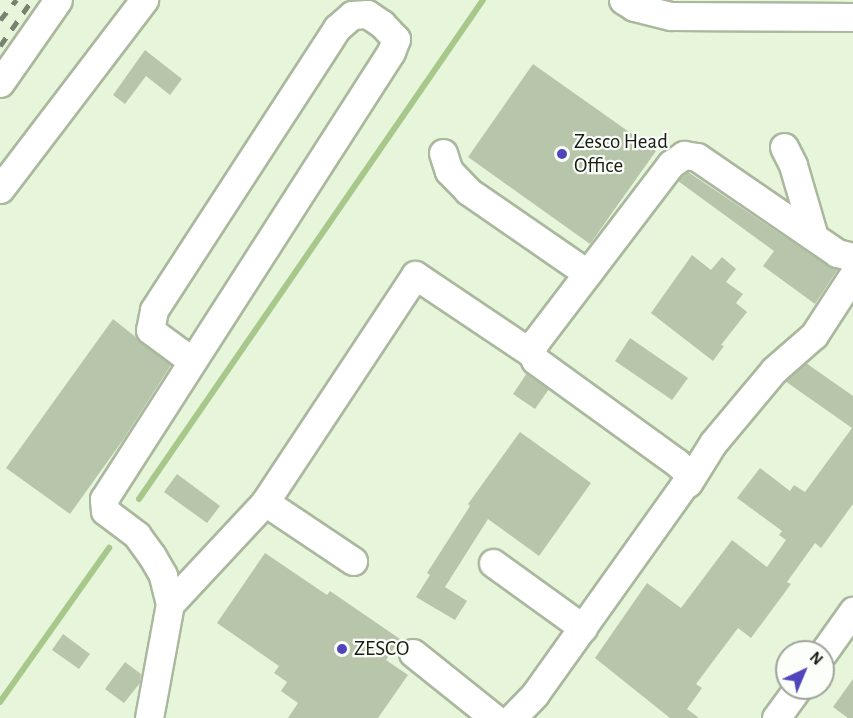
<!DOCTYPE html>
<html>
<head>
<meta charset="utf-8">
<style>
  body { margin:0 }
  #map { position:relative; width:853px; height:718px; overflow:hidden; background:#e7f6db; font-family:"Alegreya Sans",sans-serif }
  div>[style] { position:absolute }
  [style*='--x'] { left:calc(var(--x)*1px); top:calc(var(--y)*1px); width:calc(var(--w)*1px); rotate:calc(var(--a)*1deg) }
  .stream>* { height:6px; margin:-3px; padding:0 3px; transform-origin:3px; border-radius:3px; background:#a7c78b }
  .building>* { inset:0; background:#b7c5ab }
  .roads { filter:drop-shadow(2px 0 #aab89e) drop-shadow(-2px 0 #aab89e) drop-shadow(0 2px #aab89e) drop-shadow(0 -2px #aab89e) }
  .minor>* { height:27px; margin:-13.5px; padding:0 13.5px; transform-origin:13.5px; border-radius:13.5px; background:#fff }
  .rail>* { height:4.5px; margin-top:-2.25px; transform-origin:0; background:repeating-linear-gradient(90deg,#788270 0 10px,transparent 0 20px) }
  .dots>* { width:16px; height:16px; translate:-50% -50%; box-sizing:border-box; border:3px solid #fbfef9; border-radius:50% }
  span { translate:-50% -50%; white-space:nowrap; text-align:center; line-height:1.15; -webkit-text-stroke:4.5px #fbfef9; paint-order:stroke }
  .poi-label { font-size:21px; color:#161c12 }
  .left { translate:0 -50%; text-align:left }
  .north { position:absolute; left:775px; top:640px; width:60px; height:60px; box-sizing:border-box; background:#fbfef9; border:2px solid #9fa49d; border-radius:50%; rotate:44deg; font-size:16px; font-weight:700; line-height:24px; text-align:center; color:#161c12 }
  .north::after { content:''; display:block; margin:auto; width:21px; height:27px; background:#5045bd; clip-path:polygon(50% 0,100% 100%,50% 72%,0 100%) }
</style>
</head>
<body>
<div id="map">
  <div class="stream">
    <i style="--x:139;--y:499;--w:606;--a:-55.42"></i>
    <i style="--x:0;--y:702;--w:189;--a:-54.7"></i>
  </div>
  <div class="building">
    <i style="clip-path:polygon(145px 50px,182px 79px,170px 95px,146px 76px,125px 104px,113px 95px)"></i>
    <i style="clip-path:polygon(533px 64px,656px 151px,590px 244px,468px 157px)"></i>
    <i style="clip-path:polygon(688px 172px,828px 266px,838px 269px,815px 304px,763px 266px,774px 251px,678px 181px)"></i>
    <i style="clip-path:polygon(692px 255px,711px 270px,722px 257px,736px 269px,726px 282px,743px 294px,736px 303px,747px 312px,721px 345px,724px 346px,713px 361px,651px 313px)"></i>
    <i style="clip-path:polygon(113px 319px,171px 365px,123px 440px,70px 514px,6px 468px)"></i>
    <i style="clip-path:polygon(630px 338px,688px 378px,672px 400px,615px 361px)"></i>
    <i style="clip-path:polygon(806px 363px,853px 396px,853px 504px,821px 548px,815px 543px,787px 582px,791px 584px,751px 638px,738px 628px,696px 684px,702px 688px,687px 709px,699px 718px,670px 718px,595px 658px,647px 583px,681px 608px,732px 540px,767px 567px,786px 540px,779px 535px,782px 531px,737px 498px,760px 468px,790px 491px,794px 485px,805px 492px,852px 428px,785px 381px)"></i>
    <i style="clip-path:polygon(527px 373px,549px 389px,535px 409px,513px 394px)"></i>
    <i style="clip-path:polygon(520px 432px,591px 483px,539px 556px,488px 519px,445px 587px,467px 601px,455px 620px,416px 597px,430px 575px,427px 573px,470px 506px,468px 504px)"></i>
    <i style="clip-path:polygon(177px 474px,220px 506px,207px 523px,164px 492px)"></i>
    <i style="clip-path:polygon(265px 553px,327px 595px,330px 591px,400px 639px,386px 660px,408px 675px,378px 718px,288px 718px,298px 703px,281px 691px,287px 682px,274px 673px,279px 666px,217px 623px)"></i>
    <i style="clip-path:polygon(63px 634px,90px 654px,79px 669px,52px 650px)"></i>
    <i style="clip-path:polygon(125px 662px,141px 674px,140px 683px,124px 703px,105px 689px)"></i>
    <i style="clip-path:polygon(853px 679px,853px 718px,848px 718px,833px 707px)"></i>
  </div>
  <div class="roads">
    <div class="minor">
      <i style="--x:623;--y:0;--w:13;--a:32"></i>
      <i style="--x:634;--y:7;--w:38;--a:14"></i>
      <i style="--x:671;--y:16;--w:182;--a:0.3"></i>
      <i style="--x:0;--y:83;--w:101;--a:-55.1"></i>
      <i style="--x:784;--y:147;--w:20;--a:63"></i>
      <i style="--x:793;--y:165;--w:75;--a:73.7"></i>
      <i style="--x:443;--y:153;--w:19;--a:72"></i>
      <i style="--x:449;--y:171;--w:28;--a:46"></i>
      <i style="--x:468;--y:191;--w:145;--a:34.6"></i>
      <i style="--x:0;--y:189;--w:238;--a:-52.7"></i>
      <i style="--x:688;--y:483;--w:47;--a:-58"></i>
      <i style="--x:713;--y:443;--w:95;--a:-50.1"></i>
      <i style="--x:774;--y:370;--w:53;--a:-41.2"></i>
      <i style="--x:814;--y:335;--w:72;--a:-57"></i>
      <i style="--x:265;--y:502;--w:272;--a:-56.5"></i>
      <i style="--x:415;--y:275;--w:140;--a:33.9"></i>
      <i style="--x:493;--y:563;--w:111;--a:35.8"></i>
      <i style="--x:170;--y:604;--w:30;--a:-104"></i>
      <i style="--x:163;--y:575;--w:22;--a:-120"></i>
      <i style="--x:152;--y:556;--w:26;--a:-126"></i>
      <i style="--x:137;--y:535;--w:40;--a:-143"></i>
      <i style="--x:105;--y:511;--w:12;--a:-95"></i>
      <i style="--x:104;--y:499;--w:531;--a:-57.3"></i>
      <i style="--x:391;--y:52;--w:14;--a:-69"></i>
      <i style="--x:396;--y:39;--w:21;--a:-133"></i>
      <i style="--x:382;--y:24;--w:18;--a:-146"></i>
      <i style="--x:367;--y:14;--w:15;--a:176"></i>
      <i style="--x:352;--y:15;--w:20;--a:139"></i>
      <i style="--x:337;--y:28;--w:336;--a:123"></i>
      <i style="--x:154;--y:310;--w:20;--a:101"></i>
      <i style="--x:150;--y:330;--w:52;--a:36.4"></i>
      <i style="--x:413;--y:653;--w:104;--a:38.7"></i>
      <i style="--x:823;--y:653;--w:52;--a:-54.5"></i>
      <i style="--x:149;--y:718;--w:116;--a:-79.6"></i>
      <i style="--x:170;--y:604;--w:139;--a:-47"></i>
      <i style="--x:265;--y:502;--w:106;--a:33.8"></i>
      <i style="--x:512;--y:718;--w:33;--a:-46"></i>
      <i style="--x:535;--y:694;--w:265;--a:-54.5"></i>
      <i style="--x:689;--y:478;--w:5;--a:-101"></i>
      <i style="--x:688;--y:473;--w:16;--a:-137"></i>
      <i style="--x:676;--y:462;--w:174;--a:-144.1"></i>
      <i style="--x:535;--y:360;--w:12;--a:-110"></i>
      <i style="--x:531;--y:349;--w:9;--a:-58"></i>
      <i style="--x:536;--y:341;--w:223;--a:-52.7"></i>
      <i style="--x:671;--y:164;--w:16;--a:-35"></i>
      <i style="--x:684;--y:155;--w:13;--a:9"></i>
      <i style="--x:697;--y:157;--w:170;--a:34.4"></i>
      <i style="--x:837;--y:253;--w:16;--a:14"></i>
      <i style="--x:776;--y:718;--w:37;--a:-54"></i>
    </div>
  </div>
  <div class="rail">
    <i style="--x:0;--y:20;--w:26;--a:-51"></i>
    <i style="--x:0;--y:46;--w:56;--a:-55.2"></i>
  </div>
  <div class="dots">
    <i style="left:562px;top:154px;background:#5045bd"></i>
    <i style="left:342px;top:649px;background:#5045bd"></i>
  </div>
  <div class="poi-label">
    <span class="left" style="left:574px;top:154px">Zesco Head<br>Office</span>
    <span class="left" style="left:354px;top:649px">ZESCO</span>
  </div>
  <div class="north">N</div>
</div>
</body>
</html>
